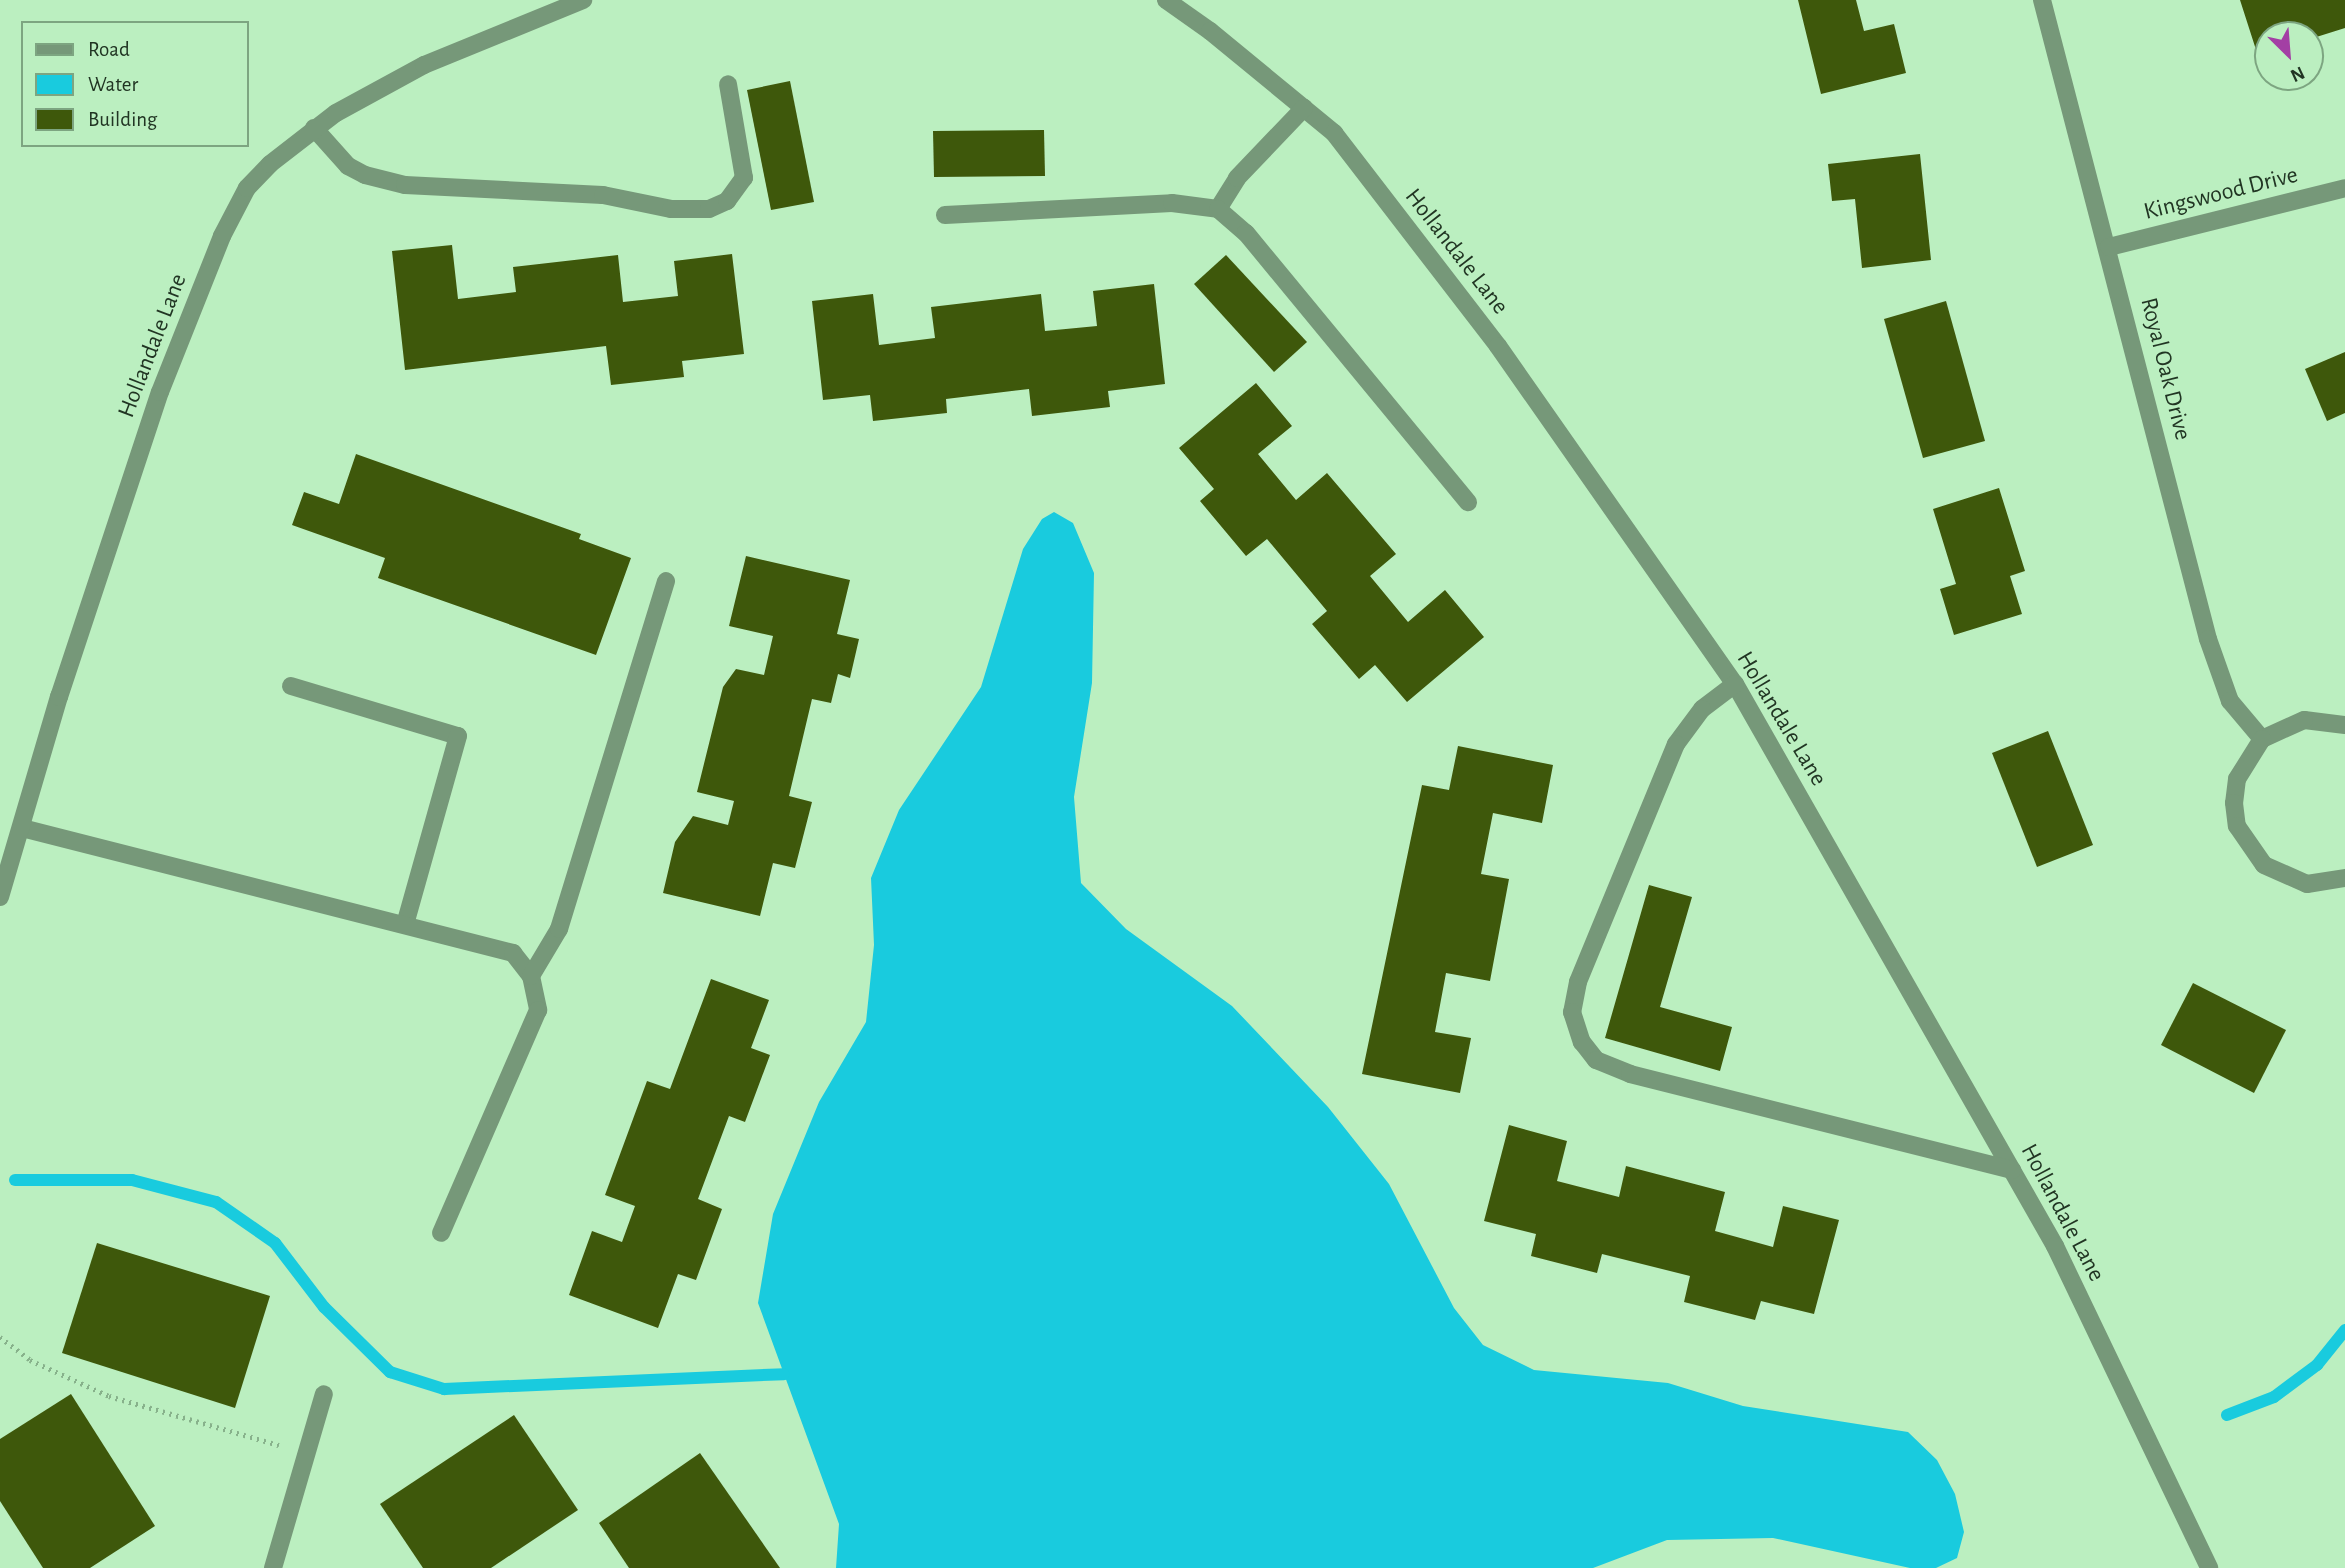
<!DOCTYPE html>
<html>
<head>
<meta charset="utf-8">
<style>
  body { margin:0 }
  #map { position:relative; width:2345px; height:1568px; overflow:hidden; background:#bbefc0; font-family:"Alegreya Sans",sans-serif }
  div>[style] { position:absolute }
  [style*='--x'] { left:calc(var(--x)*1px); top:calc(var(--y)*1px); width:calc(var(--w)*1px); rotate:calc(var(--a)*1deg) }
  .water>* { inset:0; background:#19cbde }
  .stream>* { height:12px; margin:-6px; padding:0 6px; transform-origin:6px; border-radius:6px; background:#19cbde }
  .building>* { inset:0; background:#3e580b }
  .path>* { height:4.5px; margin-top:-2.25px; transform-origin:0; background:repeating-linear-gradient(90deg,#87b18b 0 2px,transparent 0 7px) }
  .minor>* { height:18px; margin:-9px; padding:0 9px; transform-origin:9px; border-radius:9px; background:#769879 }
  span { translate:-50% -50%; white-space:nowrap; text-align:center; line-height:1.15; -webkit-text-stroke:7px #bbefc0; paint-order:stroke }
  .street-label { font-size:24px; color:#213523 }
  .legend { position:absolute; left:21px; top:21px; width:228px; height:126px; box-sizing:border-box; background:#bbefc0; border:2px solid #7da581; margin:0; padding:9px 12px; list-style:none; font-size:21px; color:#213523 }
  .legend li { display:flex; align-items:center; gap:14px; height:35px }
  .legend b { width:35px; border:2px solid #7da581 }
  .north { position:absolute; left:2254px; top:21px; width:70px; height:70px; box-sizing:border-box; background:#bbefc0; border:2px solid #7da581; border-radius:50%; rotate:155deg; font-size:19px; font-weight:700; line-height:28px; text-align:center; color:#213523 }
  .north::after { content:''; display:block; margin:auto; width:24px; height:32px; background:#a33fa4; clip-path:polygon(50% 0,100% 100%,50% 72%,0 100%) }
</style>
</head>
<body>
<div id="map">
  <div class="water">
    <i style="clip-path:polygon(1054px 512px,1073px 523px,1094px 573px,1092px 683px,1074px 797px,1081px 883px,1126px 929px,1232px 1006px,1328px 1107px,1389px 1184px,1454px 1308px,1483px 1345px,1534px 1370px,1668px 1383px,1743px 1406px,1908px 1432px,1937px 1460px,1955px 1494px,1964px 1532px,1957px 1558px,1936px 1568px,1910px 1568px,1773px 1538px,1667px 1540px,1593px 1568px,836px 1568px,839px 1524px,758px 1303px,773px 1214px,819px 1102px,866px 1022px,874px 945px,871px 878px,899px 810px,981px 687px,1023px 549px,1042px 519px)"></i>
  </div>
  <div class="stream">
    <i style="--x:15;--y:1180;--w:117;--a:0"></i>
    <i style="--x:132;--y:1180;--w:87;--a:14.7"></i>
    <i style="--x:216;--y:1202;--w:72;--a:34.8"></i>
    <i style="--x:275;--y:1243;--w:81;--a:52.6"></i>
    <i style="--x:324;--y:1307;--w:93;--a:44.6"></i>
    <i style="--x:390;--y:1372;--w:57;--a:17.5"></i>
    <i style="--x:444;--y:1389;--w:340;--a:-2.5"></i>
    <i style="--x:2227;--y:1415;--w:50;--a:-21"></i>
    <i style="--x:2274;--y:1397;--w:54;--a:-36.7"></i>
    <i style="--x:2317;--y:1365;--w:45;--a:-51.3"></i>
  </div>
  <div class="building">
    <i style="clip-path:polygon(1798px 0,1856px 0,1864px 31px,1894px 24px,1906px 73px,1821px 94px)"></i>
    <i style="clip-path:polygon(2240px 0,2345px 0,2345px 28px,2310px 39px,2310px 35px,2268px 35px,2268px 52px,2258px 56px)"></i>
    <i style="clip-path:polygon(790px 81px,814px 202px,771px 210px,747px 90px)"></i>
    <i style="clip-path:polygon(1044px 130px,1045px 176px,934px 177px,933px 131px)"></i>
    <i style="clip-path:polygon(1920px 154px,1931px 260px,1862px 268px,1855px 199px,1832px 201px,1828px 164px)"></i>
    <i style="clip-path:polygon(452px 245px,458px 299px,516px 292px,513px 267px,618px 255px,623px 302px,678px 296px,674px 261px,732px 254px,744px 354px,682px 361px,684px 377px,611px 385px,606px 346px,405px 370px,392px 251px)"></i>
    <i style="clip-path:polygon(1226px 255px,1307px 342px,1274px 372px,1194px 284px)"></i>
    <i style="clip-path:polygon(1154px 284px,1165px 384px,1108px 391px,1110px 407px,1032px 416px,1029px 389px,946px 399px,947px 413px,873px 421px,870px 395px,823px 400px,812px 301px,873px 294px,879px 345px,935px 338px,931px 307px,1041px 294px,1045px 331px,1097px 326px,1093px 291px)"></i>
    <i style="clip-path:polygon(1946px 301px,1985px 441px,1923px 458px,1884px 319px)"></i>
    <i style="clip-path:polygon(2345px 352px,2345px 413px,2327px 421px,2305px 369px)"></i>
    <i style="clip-path:polygon(1256px 383px,1292px 426px,1258px 454px,1296px 500px,1327px 473px,1396px 554px,1370px 576px,1408px 622px,1445px 590px,1484px 637px,1407px 702px,1375px 665px,1359px 679px,1312px 624px,1327px 611px,1267px 539px,1246px 556px,1200px 501px,1214px 489px,1179px 448px)"></i>
    <i style="clip-path:polygon(356px 454px,581px 534px,579px 539px,631px 558px,596px 655px,378px 578px,385px 558px,292px 525px,304px 492px,339px 504px)"></i>
    <i style="clip-path:polygon(1999px 488px,2025px 571px,2010px 576px,2022px 614px,1954px 635px,1940px 589px,1956px 584px,1933px 509px)"></i>
    <i style="clip-path:polygon(746px 556px,850px 580px,837px 634px,859px 639px,850px 678px,838px 674px,831px 703px,812px 699px,789px 796px,812px 802px,795px 868px,773px 863px,760px 916px,663px 893px,675px 842px,693px 816px,728px 825px,734px 801px,697px 792px,723px 687px,736px 669px,764px 675px,773px 636px,729px 626px)"></i>
    <i style="clip-path:polygon(2048px 731px,2093px 845px,2037px 867px,1992px 753px)"></i>
    <i style="clip-path:polygon(1458px 746px,1553px 765px,1542px 823px,1493px 813px,1481px 874px,1509px 879px,1490px 981px,1446px 973px,1435px 1032px,1471px 1038px,1460px 1093px,1362px 1074px,1422px 785px,1449px 790px)"></i>
    <i style="clip-path:polygon(1649px 885px,1692px 897px,1660px 1007px,1732px 1027px,1720px 1071px,1605px 1038px)"></i>
    <i style="clip-path:polygon(711px 979px,769px 1000px,751px 1048px,770px 1055px,745px 1122px,729px 1116px,698px 1199px,722px 1209px,696px 1280px,678px 1274px,658px 1328px,569px 1295px,592px 1231px,622px 1242px,635px 1206px,605px 1195px,647px 1081px,670px 1089px)"></i>
    <i style="clip-path:polygon(2193px 983px,2286px 1030px,2254px 1093px,2161px 1045px)"></i>
    <i style="clip-path:polygon(1509px 1125px,1567px 1141px,1557px 1181px,1619px 1197px,1626px 1166px,1725px 1192px,1715px 1231px,1773px 1247px,1783px 1206px,1839px 1220px,1814px 1314px,1761px 1301px,1755px 1320px,1684px 1302px,1690px 1276px,1602px 1254px,1597px 1273px,1531px 1256px,1536px 1234px,1484px 1221px)"></i>
    <i style="clip-path:polygon(97px 1243px,270px 1296px,235px 1408px,62px 1353px)"></i>
    <i style="clip-path:polygon(71px 1394px,155px 1526px,90px 1568px,43px 1568px,0 1501px,0 1439px)"></i>
    <i style="clip-path:polygon(514px 1415px,578px 1510px,491px 1568px,423px 1568px,380px 1504px)"></i>
    <i style="clip-path:polygon(700px 1453px,780px 1568px,629px 1568px,599px 1523px)"></i>
  </div>
  <div class="path">
    <i style="--x:0;--y:1337;--w:38;--a:37"></i>
    <i style="--x:30;--y:1360;--w:87;--a:24.5"></i>
    <i style="--x:109;--y:1396;--w:177;--a:16.1"></i>
  </div>
  <div class="minor">
    <i style="--x:1166;--y:0;--w:54;--a:35.2"></i>
    <i style="--x:1210;--y:31;--w:161;--a:39.4"></i>
    <i style="--x:1334;--y:133;--w:269;--a:52.4"></i>
    <i style="--x:1498;--y:346;--w:413;--a:55"></i>
    <i style="--x:1735;--y:684;--w:647;--a:60.34"></i>
    <i style="--x:2055;--y:1246;--w:357;--a:64.4"></i>
    <i style="--x:2042;--y:0;--w:660;--a:75.44"></i>
    <i style="--x:2208;--y:639;--w:66;--a:70.5"></i>
    <i style="--x:2230;--y:701;--w:50;--a:49.9"></i>
    <i style="--x:314;--y:128;--w:51;--a:48.2"></i>
    <i style="--x:348;--y:166;--w:19;--a:28"></i>
    <i style="--x:365;--y:175;--w:41;--a:14"></i>
    <i style="--x:405;--y:185;--w:198;--a:2.9"></i>
    <i style="--x:603;--y:195;--w:69;--a:11.6"></i>
    <i style="--x:671;--y:209;--w:38;--a:0"></i>
    <i style="--x:709;--y:209;--w:20;--a:-24"></i>
    <i style="--x:727;--y:201;--w:29;--a:-54"></i>
    <i style="--x:744;--y:178;--w:95;--a:-99.7"></i>
    <i style="--x:1218;--y:209;--w:36;--a:-58"></i>
    <i style="--x:1237;--y:178;--w:97;--a:-46.3"></i>
    <i style="--x:945;--y:215;--w:227;--a:-3"></i>
    <i style="--x:1172;--y:203;--w:46;--a:7.4"></i>
    <i style="--x:1218;--y:209;--w:37;--a:41"></i>
    <i style="--x:1246;--y:233;--w:349;--a:50.5"></i>
    <i style="--x:2109;--y:247;--w:243;--a:-14"></i>
    <i style="--x:1735;--y:684;--w:41;--a:142.9"></i>
    <i style="--x:1702;--y:709;--w:44;--a:126.6"></i>
    <i style="--x:1676;--y:744;--w:257;--a:112.4"></i>
    <i style="--x:1578;--y:982;--w:31;--a:101"></i>
    <i style="--x:1572;--y:1012;--w:32;--a:72"></i>
    <i style="--x:1582;--y:1042;--w:23;--a:52"></i>
    <i style="--x:1596;--y:1060;--w:37;--a:22"></i>
    <i style="--x:1630;--y:1074;--w:394;--a:14.1"></i>
    <i style="--x:291;--y:686;--w:174;--a:16.7"></i>
    <i style="--x:458;--y:736;--w:196;--a:105.7"></i>
    <i style="--x:2345;--y:725;--w:41;--a:-173"></i>
    <i style="--x:2304;--y:720;--w:46;--a:155.7"></i>
    <i style="--x:2262;--y:739;--w:47;--a:122"></i>
    <i style="--x:2237;--y:779;--w:24;--a:97"></i>
    <i style="--x:2234;--y:803;--w:23;--a:83"></i>
    <i style="--x:2237;--y:826;--w:47;--a:55.3"></i>
    <i style="--x:2264;--y:865;--w:47;--a:23.8"></i>
    <i style="--x:2307;--y:884;--w:38;--a:-9"></i>
    <i style="--x:22;--y:828;--w:507;--a:14.28"></i>
    <i style="--x:513;--y:953;--w:29;--a:52"></i>
    <i style="--x:531;--y:976;--w:35;--a:78"></i>
    <i style="--x:538;--y:1010;--w:243;--a:113.5"></i>
    <i style="--x:0;--y:897;--w:209;--a:-73.6"></i>
    <i style="--x:59;--y:697;--w:321;--a:-71.7"></i>
    <i style="--x:160;--y:392;--w:168;--a:-68.3"></i>
    <i style="--x:222;--y:236;--w:54;--a:-62.5"></i>
    <i style="--x:247;--y:188;--w:33;--a:-46"></i>
    <i style="--x:270;--y:164;--w:83;--a:-37.7"></i>
    <i style="--x:336;--y:113;--w:100;--a:-28.6"></i>
    <i style="--x:424;--y:65;--w:172;--a:-22.2"></i>
    <i style="--x:531;--y:976;--w:55;--a:-59.2"></i>
    <i style="--x:559;--y:929;--w:364;--a:-72.9"></i>
    <i style="--x:273;--y:1568;--w:181;--a:-73.7"></i>
  </div>
  <div class="street-label">
    <span style="left:2221px;top:194px;rotate:-14deg">Kingswood Drive</span>
    <span style="left:1456px;top:252px;rotate:52deg">Hollandale Lane</span>
    <span style="left:153px;top:346px;rotate:-69deg">Hollandale Lane</span>
    <span style="left:2165px;top:369px;rotate:76deg">Royal Oak Drive</span>
    <span style="left:1781px;top:719px;rotate:59deg">Hollandale Lane</span>
    <span style="left:2062px;top:1213px;rotate:62deg">Hollandale Lane</span>
  </div>
  <ul class="legend">
  <li><b style="height:9px;background:#769879"></b>Road</li>
  <li><b style="height:19px;background:#19cbde"></b>Water</li>
  <li><b style="height:19px;background:#3e580b"></b>Building</li>
  </ul>
  <div class="north">N</div>
</div>
</body>
</html>
